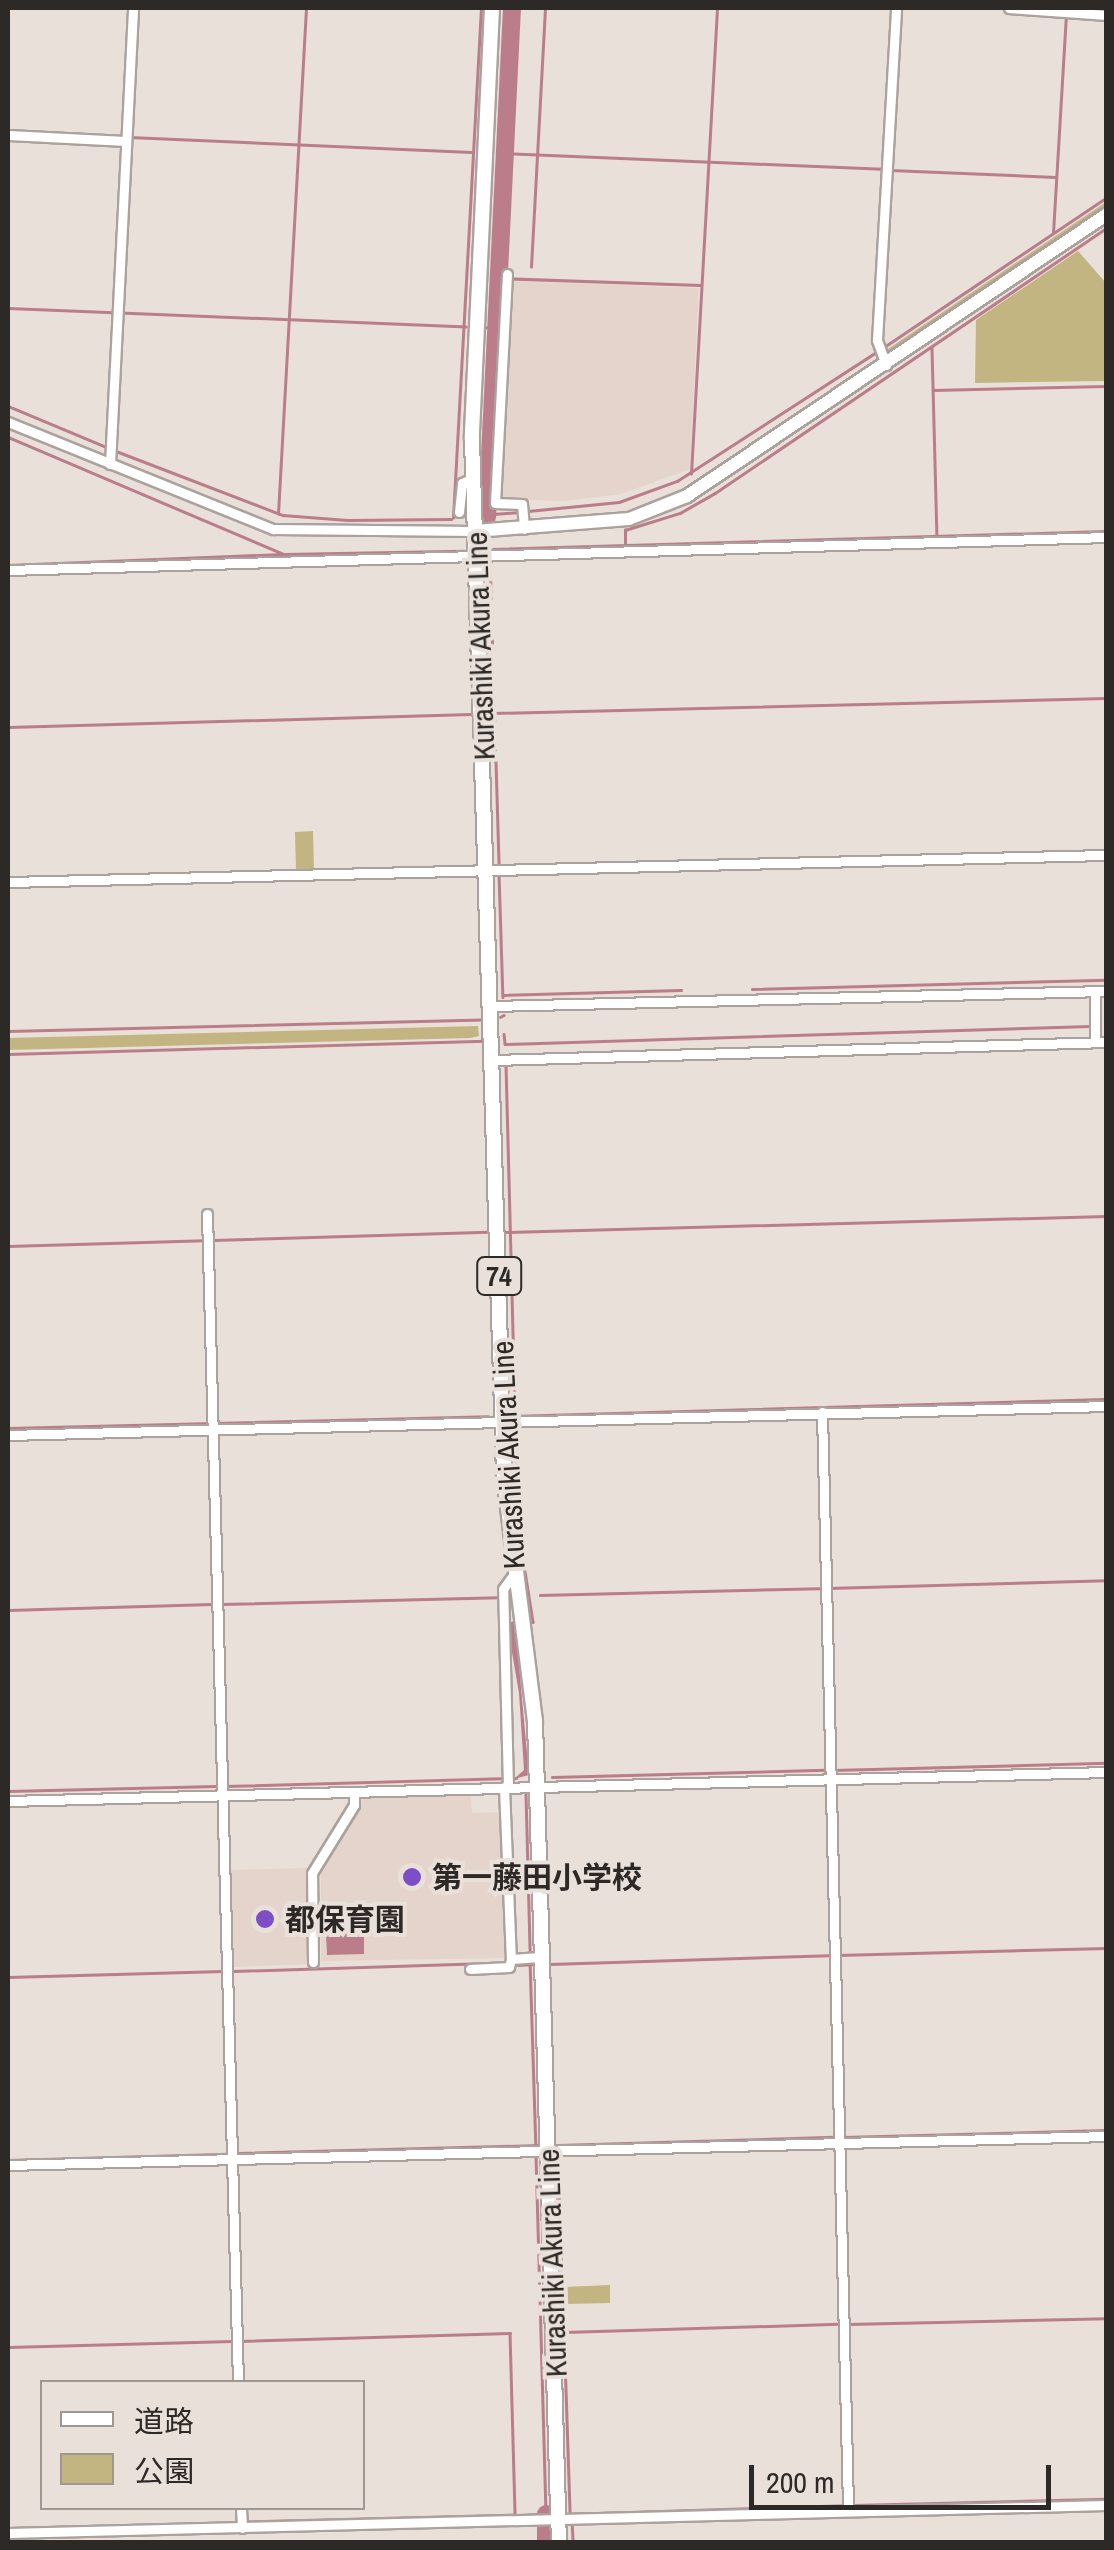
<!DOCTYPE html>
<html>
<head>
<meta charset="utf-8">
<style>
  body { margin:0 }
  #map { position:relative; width:1114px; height:2550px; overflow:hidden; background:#e9e0da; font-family:"Archivo Narrow","Noto Sans JP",sans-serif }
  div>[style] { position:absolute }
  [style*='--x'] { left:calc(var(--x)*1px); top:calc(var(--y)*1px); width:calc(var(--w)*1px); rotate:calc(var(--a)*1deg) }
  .built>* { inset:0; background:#e5d4cb }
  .green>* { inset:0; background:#c2b581 }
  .water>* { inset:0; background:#ba7d89 }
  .stream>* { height:2.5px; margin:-1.25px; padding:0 1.25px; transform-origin:1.25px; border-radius:1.25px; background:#ba7d89 }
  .river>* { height:18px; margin:-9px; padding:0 9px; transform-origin:9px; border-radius:9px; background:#ba7d89 }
  .roads { filter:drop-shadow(2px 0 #aba29d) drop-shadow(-2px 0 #aba29d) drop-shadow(0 2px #aba29d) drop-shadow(0 -2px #aba29d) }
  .street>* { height:9px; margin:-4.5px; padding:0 4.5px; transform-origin:4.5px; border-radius:4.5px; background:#fff }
  .secondary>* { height:12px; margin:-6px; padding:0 6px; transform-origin:6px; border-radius:6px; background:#fff }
  .primary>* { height:14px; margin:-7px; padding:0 7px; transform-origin:7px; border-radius:7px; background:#fff }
  .dots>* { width:28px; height:28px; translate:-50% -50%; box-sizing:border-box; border:5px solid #e9e0da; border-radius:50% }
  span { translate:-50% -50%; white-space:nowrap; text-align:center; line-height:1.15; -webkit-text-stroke:8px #e9e0da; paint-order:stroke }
  .shield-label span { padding:2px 8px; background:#e9e0da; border:2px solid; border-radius:8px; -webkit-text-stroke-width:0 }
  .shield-label { font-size:28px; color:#2d2927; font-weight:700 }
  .street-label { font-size:30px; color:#2d2927 }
  .poi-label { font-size:30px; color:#2d2927; font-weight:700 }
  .left { translate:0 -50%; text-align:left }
  .frame { position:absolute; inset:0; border:10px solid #2d2927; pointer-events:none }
  .legend { position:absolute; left:40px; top:2380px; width:325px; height:130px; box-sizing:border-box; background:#e9e0da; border:2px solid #9e9792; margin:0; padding:12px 18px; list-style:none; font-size:30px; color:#2d2927 }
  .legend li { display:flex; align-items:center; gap:20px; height:50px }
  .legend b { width:50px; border:2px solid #9e9792 }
  .scale { position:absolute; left:749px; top:2465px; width:302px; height:45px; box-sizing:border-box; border:5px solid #2d2927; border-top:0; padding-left:12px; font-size:30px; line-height:35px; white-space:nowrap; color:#2d2927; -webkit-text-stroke:8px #e9e0da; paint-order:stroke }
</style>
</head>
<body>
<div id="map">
  <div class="built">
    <i style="clip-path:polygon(509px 281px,699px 288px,690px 469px,621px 494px,564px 501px,498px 499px)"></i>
    <i style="clip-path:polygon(471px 1794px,472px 1813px,503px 1812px,507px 1958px,321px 1961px,321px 1869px,364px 1797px)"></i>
    <i style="clip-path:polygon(306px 1868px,309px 1964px,234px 1967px,231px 1870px)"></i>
  </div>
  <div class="green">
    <i style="clip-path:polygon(1106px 202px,1106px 209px,896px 352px,885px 351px)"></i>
    <i style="clip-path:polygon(1078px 251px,1106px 283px,1106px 381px,975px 383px,976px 320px)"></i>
    <i style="clip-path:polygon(313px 831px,314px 871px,296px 871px,295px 832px)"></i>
    <i style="clip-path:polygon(478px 1026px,479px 1036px,470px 1038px,8px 1050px,8px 1038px)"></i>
    <i style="clip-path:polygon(610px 2285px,610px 2303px,565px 2304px,564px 2287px)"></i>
  </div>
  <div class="water">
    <i style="clip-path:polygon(515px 1621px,529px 1775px,514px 1779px,524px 1770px,519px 1693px,507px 1623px)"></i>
    <i style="clip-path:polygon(364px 1933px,364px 1954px,327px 1955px,326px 1934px)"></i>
  </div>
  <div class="stream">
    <i style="--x:129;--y:137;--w:342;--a:2.5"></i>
    <i style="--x:504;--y:153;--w:378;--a:2.4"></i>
    <i style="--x:890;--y:170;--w:165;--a:2.4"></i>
    <i style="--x:1053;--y:233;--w:216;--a:-86.6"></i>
    <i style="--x:531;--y:267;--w:259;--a:-86.9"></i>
    <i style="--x:497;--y:278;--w:203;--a:2"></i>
    <i style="--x:114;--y:290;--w:96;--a:-87"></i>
    <i style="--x:8;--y:308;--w:458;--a:2.3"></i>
    <i style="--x:874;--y:313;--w:276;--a:-86.7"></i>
    <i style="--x:483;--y:327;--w:12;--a:5"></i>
    <i style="--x:884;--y:347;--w:267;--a:-33.9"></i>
    <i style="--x:932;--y:348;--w:187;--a:88.5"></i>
    <i style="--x:933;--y:390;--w:173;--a:-1.3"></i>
    <i style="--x:8;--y:406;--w:109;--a:22.6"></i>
    <i style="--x:8;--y:437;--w:300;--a:23"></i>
    <i style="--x:284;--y:554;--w:180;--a:-1"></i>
    <i style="--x:106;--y:445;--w:87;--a:-86.7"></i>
    <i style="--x:116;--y:451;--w:179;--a:21"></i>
    <i style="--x:283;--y:515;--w:64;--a:4.5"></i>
    <i style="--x:347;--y:520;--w:104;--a:-0.6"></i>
    <i style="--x:691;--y:474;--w:467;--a:-86.8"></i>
    <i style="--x:528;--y:511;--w:91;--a:-5.6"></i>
    <i style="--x:619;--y:502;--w:62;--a:-19.9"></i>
    <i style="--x:677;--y:481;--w:239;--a:-32.9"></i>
    <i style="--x:278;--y:514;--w:507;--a:-86.83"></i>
    <i style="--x:493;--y:514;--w:27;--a:-4"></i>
    <i style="--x:453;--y:518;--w:511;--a:-86.86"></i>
    <i style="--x:625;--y:544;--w:14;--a:-90"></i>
    <i style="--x:625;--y:530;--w:58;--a:-17.2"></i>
    <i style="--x:680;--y:513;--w:40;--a:-29.7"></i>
    <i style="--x:715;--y:493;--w:472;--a:-34.1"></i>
    <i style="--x:493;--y:549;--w:613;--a:-1.68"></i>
    <i style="--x:490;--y:559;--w:306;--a:88.3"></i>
    <i style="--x:8;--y:565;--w:275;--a:-2.3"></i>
    <i style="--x:493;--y:713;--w:613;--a:-1.4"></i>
    <i style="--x:8;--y:727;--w:463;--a:-1.6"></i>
    <i style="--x:499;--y:873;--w:124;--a:88.2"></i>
    <i style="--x:44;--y:885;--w:102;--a:-1.1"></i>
    <i style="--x:752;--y:989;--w:354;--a:-1.5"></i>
    <i style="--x:503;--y:995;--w:178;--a:-1.6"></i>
    <i style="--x:500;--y:1017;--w:4;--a:-27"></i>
    <i style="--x:8;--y:1031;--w:475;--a:-1.4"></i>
    <i style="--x:504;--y:1034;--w:10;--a:84"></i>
    <i style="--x:505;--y:1044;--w:585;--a:-1.76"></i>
    <i style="--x:8;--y:1054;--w:477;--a:-1.6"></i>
    <i style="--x:506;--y:1065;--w:352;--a:88.5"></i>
    <i style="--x:504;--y:1232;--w:602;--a:-1.52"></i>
    <i style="--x:8;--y:1246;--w:480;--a:-1.7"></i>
    <i style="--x:511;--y:1416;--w:595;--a:-1.64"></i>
    <i style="--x:8;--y:1428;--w:480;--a:-1.4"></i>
    <i style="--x:515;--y:1434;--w:106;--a:87.3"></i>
    <i style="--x:520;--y:1540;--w:83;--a:81"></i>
    <i style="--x:533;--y:1622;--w:4;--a:166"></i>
    <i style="--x:828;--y:1588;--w:278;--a:-1.6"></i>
    <i style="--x:540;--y:1595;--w:280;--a:-1.4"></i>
    <i style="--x:220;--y:1604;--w:278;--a:-1.4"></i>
    <i style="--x:8;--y:1610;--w:204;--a:-1.7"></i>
    <i style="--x:833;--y:1770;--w:273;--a:-1.5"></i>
    <i style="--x:552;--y:1777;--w:273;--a:-1.5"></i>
    <i style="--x:226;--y:1786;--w:290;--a:-1.6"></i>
    <i style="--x:8;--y:1791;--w:208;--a:-1.4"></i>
    <i style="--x:526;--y:1794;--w:158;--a:88.5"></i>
    <i style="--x:838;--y:1955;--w:268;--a:-1.5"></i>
    <i style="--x:530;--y:1960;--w:187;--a:88.2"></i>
    <i style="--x:550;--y:1964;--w:279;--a:-1.8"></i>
    <i style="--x:518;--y:1965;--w:15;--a:-4"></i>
    <i style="--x:234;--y:1971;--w:261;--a:-1.8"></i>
    <i style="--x:8;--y:1977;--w:215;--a:-1.6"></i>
    <i style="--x:843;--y:2137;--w:263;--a:-1.5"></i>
    <i style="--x:558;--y:2145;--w:277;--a:-1.7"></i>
    <i style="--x:237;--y:2153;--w:302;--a:-1.5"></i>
    <i style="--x:536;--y:2155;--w:359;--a:88.4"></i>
    <i style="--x:558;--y:2156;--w:149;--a:88.1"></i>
    <i style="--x:8;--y:2160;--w:220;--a:-1.6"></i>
    <i style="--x:848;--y:2324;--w:258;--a:-1.3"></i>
    <i style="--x:564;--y:2329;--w:183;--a:88.1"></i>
    <i style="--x:564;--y:2332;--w:274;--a:-1.7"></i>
    <i style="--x:241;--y:2341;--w:269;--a:-1.7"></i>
    <i style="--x:510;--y:2333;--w:182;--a:88.4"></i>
    <i style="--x:515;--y:2515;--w:268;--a:178.5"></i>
    <i style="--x:8;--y:2347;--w:224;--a:-1.5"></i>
    <i style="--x:853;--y:2505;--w:253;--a:-1.4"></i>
    <i style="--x:566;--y:2514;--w:279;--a:-1.8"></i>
    <i style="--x:516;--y:2515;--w:33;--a:-2"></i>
    <i style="--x:572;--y:2520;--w:22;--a:87"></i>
    <i style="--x:144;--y:2525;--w:92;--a:-1.2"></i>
  </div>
  <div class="river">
    <i style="--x:487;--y:517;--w:510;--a:-87.19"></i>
    <i style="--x:546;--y:2514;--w:28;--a:90"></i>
  </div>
  <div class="roads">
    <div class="street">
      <i style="--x:1009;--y:8;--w:97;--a:4.1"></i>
      <i style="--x:8;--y:135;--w:118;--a:2.9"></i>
      <i style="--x:507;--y:274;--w:229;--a:93"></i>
      <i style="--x:495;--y:503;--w:27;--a:2"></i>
      <i style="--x:522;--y:504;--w:25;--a:85"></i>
      <i style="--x:886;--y:365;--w:27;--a:-110"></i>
      <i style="--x:877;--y:340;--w:333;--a:-86.7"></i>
      <i style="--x:8;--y:422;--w:286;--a:22"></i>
      <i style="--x:273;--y:529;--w:202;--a:0.6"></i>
      <i style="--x:110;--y:464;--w:457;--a:-87.1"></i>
      <i style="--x:459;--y:512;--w:29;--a:-84"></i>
      <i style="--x:462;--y:483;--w:13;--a:-23"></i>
      <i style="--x:8;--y:570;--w:1098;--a:-1.72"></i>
      <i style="--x:8;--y:882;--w:1098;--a:-1.41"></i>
      <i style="--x:492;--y:1006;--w:614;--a:-1.4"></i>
      <i style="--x:1095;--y:1042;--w:51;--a:-90"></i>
      <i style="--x:494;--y:1060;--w:612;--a:-1.68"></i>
      <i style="--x:207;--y:1214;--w:1168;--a:88.48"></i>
      <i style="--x:822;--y:1412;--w:1099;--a:88.64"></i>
      <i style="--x:8;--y:1435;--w:1098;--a:-1.51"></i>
      <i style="--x:504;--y:1787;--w:172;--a:87.7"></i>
      <i style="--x:508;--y:1787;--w:198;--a:-91.4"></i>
      <i style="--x:503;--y:1589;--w:19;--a:-54"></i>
      <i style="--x:8;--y:1801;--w:1098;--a:-1.51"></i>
      <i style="--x:313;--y:1962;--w:89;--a:-90.6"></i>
      <i style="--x:312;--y:1873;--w:80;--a:-58.3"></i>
      <i style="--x:354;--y:1805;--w:13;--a:-90"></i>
      <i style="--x:470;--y:1969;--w:39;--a:-3"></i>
      <i style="--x:509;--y:1967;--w:8;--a:-76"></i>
      <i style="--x:511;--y:1959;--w:32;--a:-4"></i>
      <i style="--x:8;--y:2165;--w:1098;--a:-1.51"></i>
      <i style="--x:241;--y:2508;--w:20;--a:87"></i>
      <i style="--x:8;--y:2533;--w:1098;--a:-1.46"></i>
    </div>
    <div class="secondary">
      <i style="--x:475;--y:531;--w:154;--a:-4.5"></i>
      <i style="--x:629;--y:519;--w:62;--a:-21.6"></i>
      <i style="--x:687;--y:496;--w:505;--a:-33.85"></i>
    </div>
    <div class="primary">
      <i style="--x:492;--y:8;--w:431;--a:92.7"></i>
      <i style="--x:472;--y:439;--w:1037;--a:88.23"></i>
      <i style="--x:504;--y:1476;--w:247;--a:82.8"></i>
      <i style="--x:535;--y:1721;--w:821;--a:88.33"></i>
    </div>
  </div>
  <div class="dots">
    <i style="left:412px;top:1877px;background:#7e4ec6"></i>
    <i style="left:265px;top:1919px;background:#7e4ec6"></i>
  </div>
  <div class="shield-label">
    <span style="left:499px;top:1276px">74</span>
  </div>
  <div class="street-label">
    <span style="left:480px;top:646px;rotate:-92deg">Kurashiki Akura Line</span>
    <span style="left:508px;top:1455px;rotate:-93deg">Kurashiki Akura Line</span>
    <span style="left:552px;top:2263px;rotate:-92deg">Kurashiki Akura Line</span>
  </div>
  <div class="poi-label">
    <span class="left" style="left:432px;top:1877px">第一藤田小学校</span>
    <span class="left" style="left:285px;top:1919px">都保育園</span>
  </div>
  <div class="frame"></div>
  <ul class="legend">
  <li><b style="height:12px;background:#fff"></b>道路</li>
  <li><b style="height:28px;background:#c2b581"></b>公園</li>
  </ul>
  <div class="scale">200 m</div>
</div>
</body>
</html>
